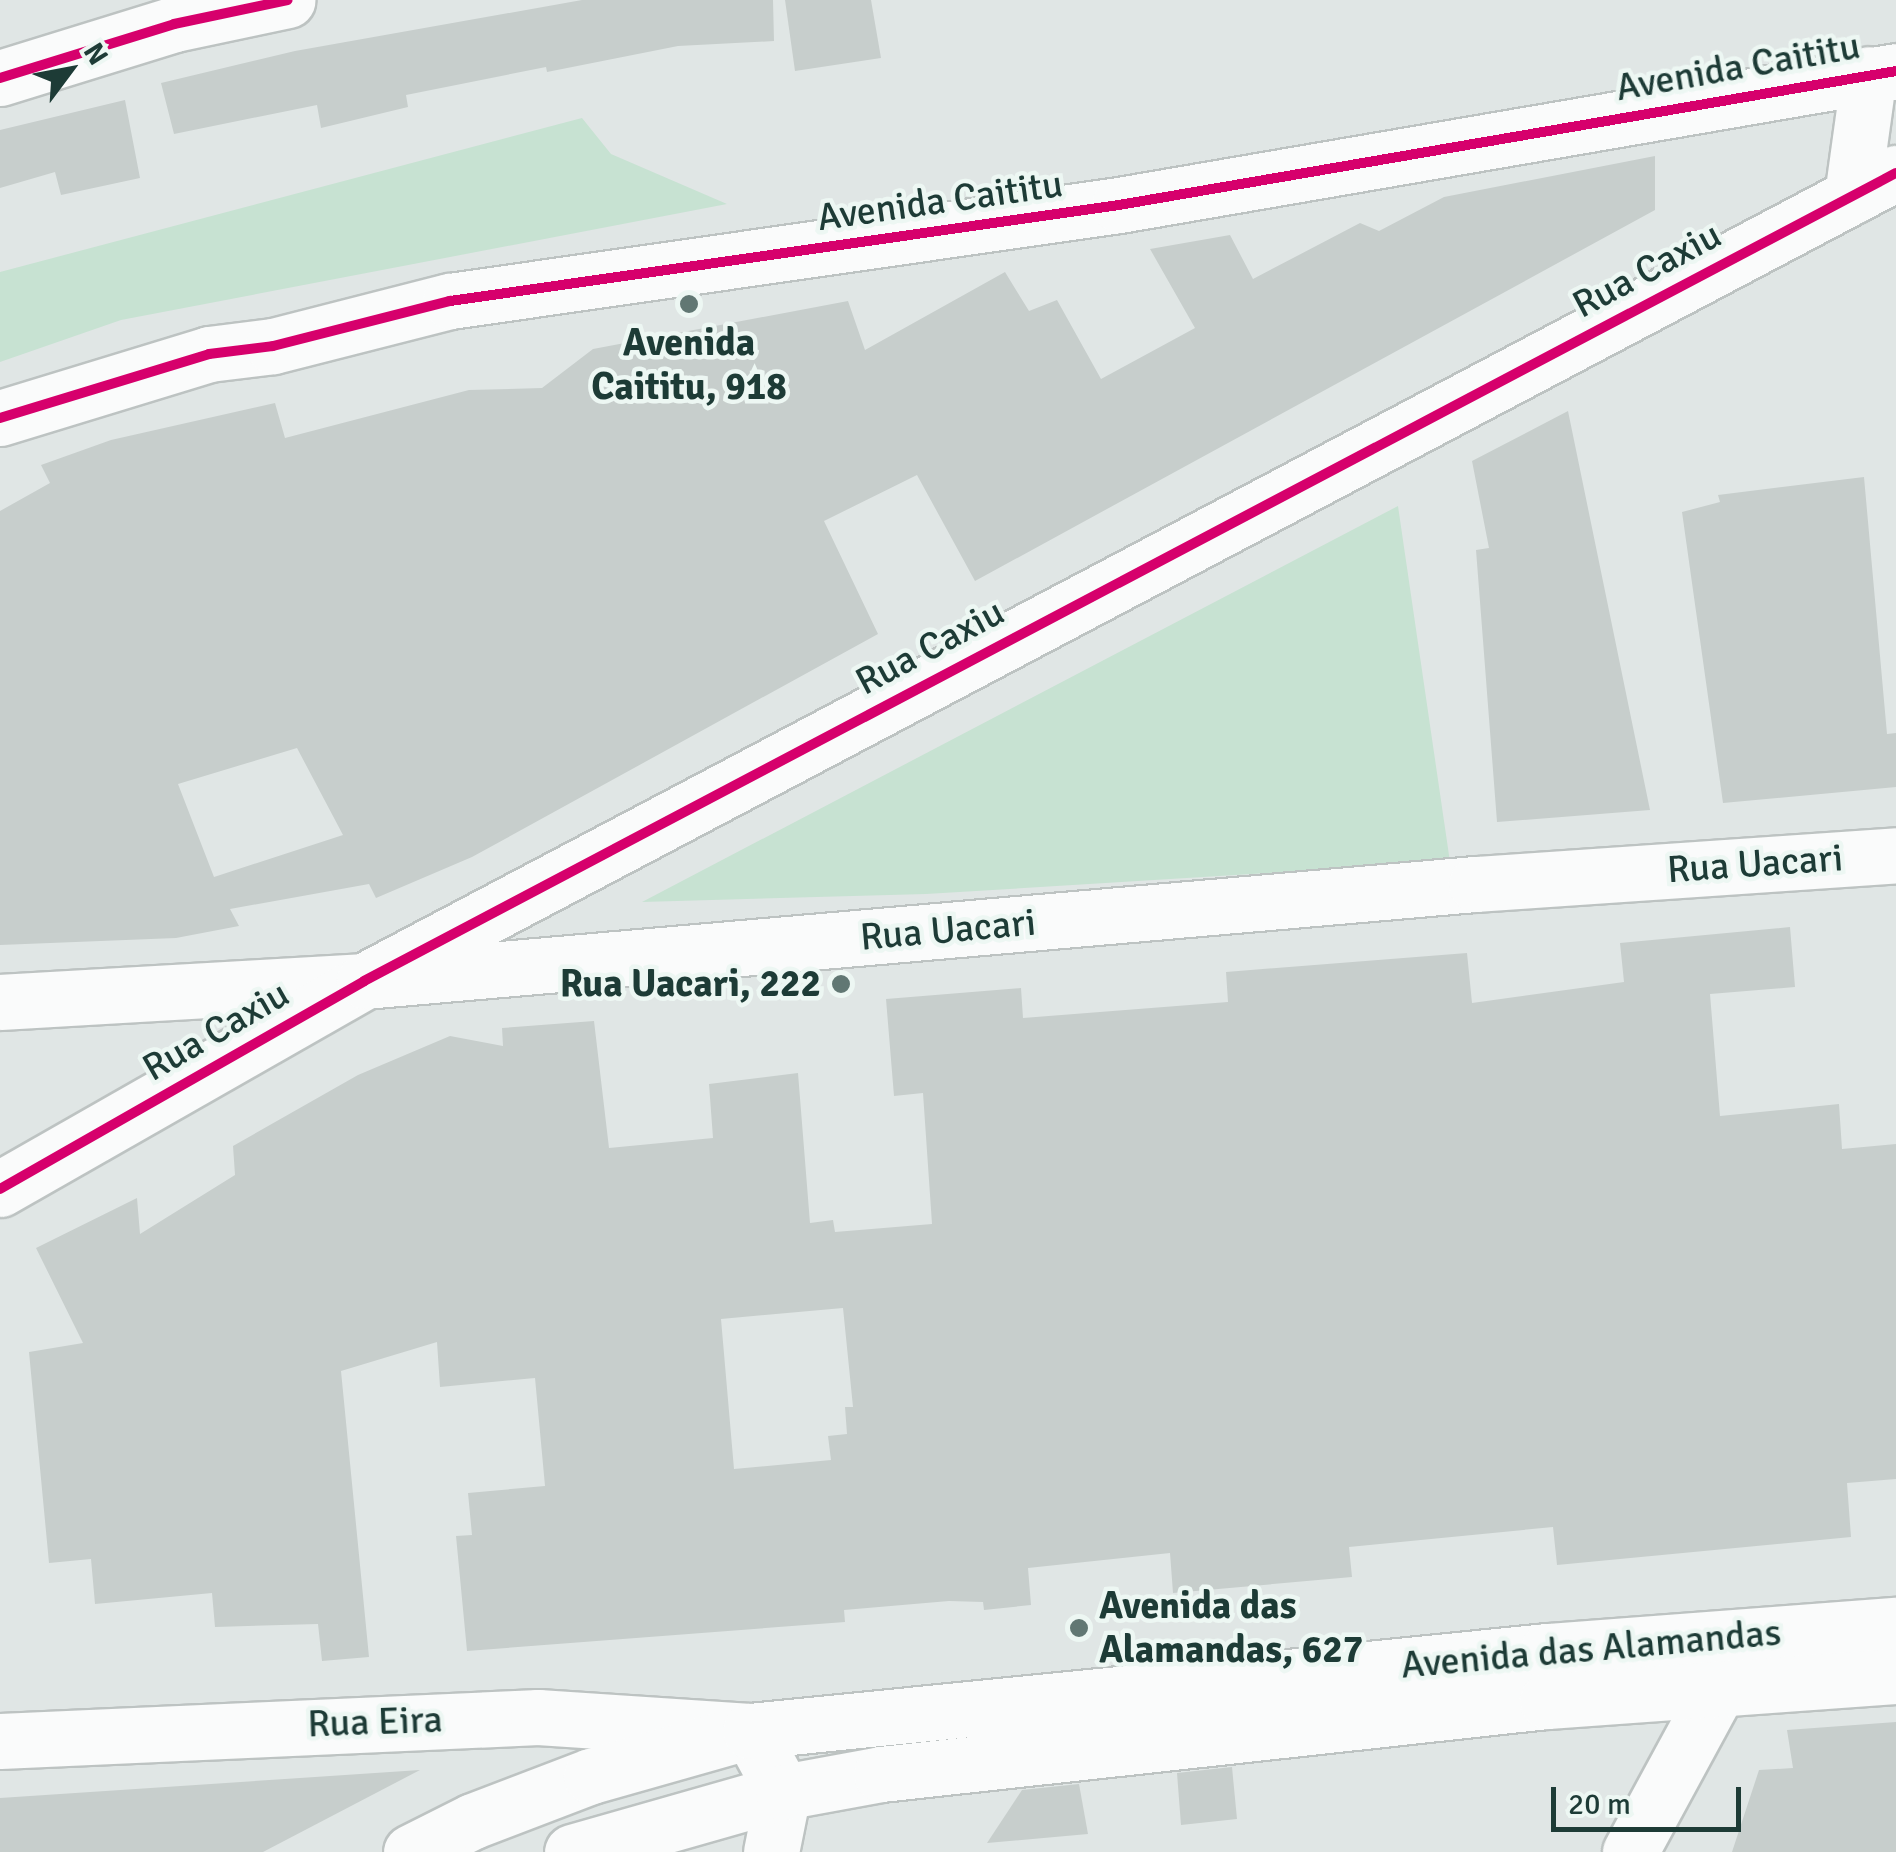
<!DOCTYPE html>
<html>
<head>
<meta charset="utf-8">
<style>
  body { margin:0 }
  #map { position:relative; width:1896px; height:1852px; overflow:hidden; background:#e0e6e5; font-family:Signika,sans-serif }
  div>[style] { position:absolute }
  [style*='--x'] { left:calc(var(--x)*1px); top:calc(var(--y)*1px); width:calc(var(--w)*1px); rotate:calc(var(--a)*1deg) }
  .green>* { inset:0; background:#c7e2d2 }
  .building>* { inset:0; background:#c7cecc }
  .roads { filter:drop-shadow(2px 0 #bdc3c2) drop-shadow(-2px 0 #bdc3c2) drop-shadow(0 2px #bdc3c2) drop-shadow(0 -2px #bdc3c2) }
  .minor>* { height:55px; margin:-27.5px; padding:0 27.5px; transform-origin:27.5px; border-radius:27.5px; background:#fafbfb }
  .tertiary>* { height:55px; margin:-27.5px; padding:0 27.5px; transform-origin:27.5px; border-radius:27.5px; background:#fafbfb }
  .cycleway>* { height:10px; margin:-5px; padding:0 5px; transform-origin:5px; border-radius:5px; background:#d6006c }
  .dots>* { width:28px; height:28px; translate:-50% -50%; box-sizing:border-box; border:5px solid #edf7f3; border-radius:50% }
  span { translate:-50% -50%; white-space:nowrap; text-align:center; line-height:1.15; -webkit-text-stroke:9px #edf7f3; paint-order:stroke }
  .street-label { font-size:38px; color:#1d3b36 }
  .poi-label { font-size:38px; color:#1d3b36; font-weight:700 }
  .right { translate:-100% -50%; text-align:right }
  .left { translate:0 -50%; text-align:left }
  .north { position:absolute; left:20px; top:20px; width:100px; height:100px; -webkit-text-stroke:8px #edf7f3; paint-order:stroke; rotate:58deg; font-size:28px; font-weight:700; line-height:40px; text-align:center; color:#1d3b36 }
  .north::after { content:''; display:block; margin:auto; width:35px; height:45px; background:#1d3b36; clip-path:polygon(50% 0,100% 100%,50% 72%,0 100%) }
  .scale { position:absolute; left:1551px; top:1787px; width:190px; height:45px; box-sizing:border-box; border:5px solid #1d3b36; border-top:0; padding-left:12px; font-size:30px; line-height:35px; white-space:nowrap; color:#1d3b36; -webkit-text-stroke:8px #edf7f3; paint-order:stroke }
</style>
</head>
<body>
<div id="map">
  <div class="green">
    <i style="clip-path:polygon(582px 118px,611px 154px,727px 204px,121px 320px,0 362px,0 272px)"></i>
    <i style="clip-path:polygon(1398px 506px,1450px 862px,926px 894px,642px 902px)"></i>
  </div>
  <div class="building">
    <i style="clip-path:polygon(582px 0,773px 0,774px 41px,678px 46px,547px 72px,546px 67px,406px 95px,408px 107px,321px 128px,317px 105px,174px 134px,161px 83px,295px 51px)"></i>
    <i style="clip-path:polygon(785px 0,871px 0,881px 58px,795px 71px)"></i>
    <i style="clip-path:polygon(125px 100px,140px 178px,61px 195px,55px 172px,0 188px,0 130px)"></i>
    <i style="clip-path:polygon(evenodd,1655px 156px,1655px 210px,975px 581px,917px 475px,824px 521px,878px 634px,472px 857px,376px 898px,369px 884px,230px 909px,239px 926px,176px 938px,0 945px,0 511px,50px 483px,41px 465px,111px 440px,275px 403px,285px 438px,469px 390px,542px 388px,593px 349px,848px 301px,865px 350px,1005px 272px,1029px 311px,1057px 300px,1101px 379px,1195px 328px,1150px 249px,1230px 235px,1253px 279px,1360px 223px,1379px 231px,1444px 197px,1655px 156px,297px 748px,343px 835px,214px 877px,178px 784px,297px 748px)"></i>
    <i style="clip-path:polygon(1568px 411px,1650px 810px,1497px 822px,1476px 550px,1489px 548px,1472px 461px)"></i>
    <i style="clip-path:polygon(1864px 477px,1887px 734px,1896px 733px,1896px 787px,1723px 803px,1682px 512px,1720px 502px,1718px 495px)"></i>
    <i style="clip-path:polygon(evenodd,1790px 927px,1795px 987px,1710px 994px,1720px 1116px,1839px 1104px,1842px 1149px,1896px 1144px,1896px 1479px,1847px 1483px,1851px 1537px,1557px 1565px,1553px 1527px,1349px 1547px,1352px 1577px,1173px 1593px,1170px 1553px,1028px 1568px,1031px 1605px,984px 1610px,983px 1602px,949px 1601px,844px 1610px,845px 1622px,467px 1651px,456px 1536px,472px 1535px,468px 1493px,545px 1486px,535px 1378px,440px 1387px,437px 1342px,341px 1371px,369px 1657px,322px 1661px,318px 1624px,215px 1627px,212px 1593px,95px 1604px,91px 1559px,49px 1563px,29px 1352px,83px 1343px,36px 1248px,137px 1198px,140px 1234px,235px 1175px,233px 1146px,358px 1075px,450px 1036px,503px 1046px,502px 1028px,594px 1021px,609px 1148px,713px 1138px,709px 1084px,798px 1073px,810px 1223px,833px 1220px,835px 1232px,932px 1224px,923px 1093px,894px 1096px,886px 999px,1021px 988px,1023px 1018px,1228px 1002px,1226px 972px,1467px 953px,1472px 1003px,1624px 982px,1620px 943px,1790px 927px,843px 1308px,853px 1407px,845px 1407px,847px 1434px,828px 1436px,831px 1460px,734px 1469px,721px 1319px,843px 1308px)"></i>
    <i style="clip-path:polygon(1896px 1722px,1896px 1852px,1732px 1852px,1759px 1770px,1793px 1768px,1787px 1730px)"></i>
    <i style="clip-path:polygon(1232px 1767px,1237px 1819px,1181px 1825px,1177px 1773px)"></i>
    <i style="clip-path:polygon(420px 1770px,263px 1852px,0 1852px,0 1798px)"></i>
    <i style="clip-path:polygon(1079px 1784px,1088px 1834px,987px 1843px,1022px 1790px)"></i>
  </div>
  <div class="roads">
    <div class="minor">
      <i style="--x:0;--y:78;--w:182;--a:-17.2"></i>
      <i style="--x:174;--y:24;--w:116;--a:-11.9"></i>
      <i style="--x:1852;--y:196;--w:123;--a:-82.1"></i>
      <i style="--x:0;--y:418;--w:219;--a:-17"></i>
      <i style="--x:209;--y:354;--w:64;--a:-7.1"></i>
      <i style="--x:273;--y:346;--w:183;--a:-14.3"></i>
      <i style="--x:450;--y:301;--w:676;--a:-8.17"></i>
      <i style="--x:1119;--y:205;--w:788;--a:-9.78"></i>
      <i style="--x:0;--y:1002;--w:365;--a:-3.3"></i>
      <i style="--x:364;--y:981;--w:1116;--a:-4.99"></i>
      <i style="--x:1476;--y:884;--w:421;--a:-3.9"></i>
      <i style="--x:0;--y:1189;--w:419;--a:-29.7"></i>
      <i style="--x:364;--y:981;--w:1732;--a:-27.81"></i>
      <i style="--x:0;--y:1741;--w:539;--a:-2.55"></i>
      <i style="--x:538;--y:1717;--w:212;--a:3.8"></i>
      <i style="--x:750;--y:1731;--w:69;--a:61.6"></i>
      <i style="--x:783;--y:1792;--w:61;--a:101.3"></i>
      <i style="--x:1630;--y:1852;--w:226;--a:-61.5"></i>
    </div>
    <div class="tertiary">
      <i style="--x:411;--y:1852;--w:69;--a:-26.6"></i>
      <i style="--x:473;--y:1821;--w:126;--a:-20.9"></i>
      <i style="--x:591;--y:1776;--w:165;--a:-15.8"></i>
      <i style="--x:750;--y:1731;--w:801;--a:-5.73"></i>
      <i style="--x:1547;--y:1651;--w:350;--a:-4.3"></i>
      <i style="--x:572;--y:1852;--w:219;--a:-15.9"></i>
      <i style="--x:783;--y:1792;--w:100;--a:-10.4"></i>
      <i style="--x:881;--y:1774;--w:670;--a:-6.26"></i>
      <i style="--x:1547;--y:1701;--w:350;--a:-4.1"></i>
    </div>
  </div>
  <div class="cycleway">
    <i style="--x:0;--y:78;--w:182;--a:-17.2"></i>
    <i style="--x:174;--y:24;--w:116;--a:-11.9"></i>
    <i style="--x:0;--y:418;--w:219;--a:-17"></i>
    <i style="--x:209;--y:354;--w:64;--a:-7.1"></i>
    <i style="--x:273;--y:346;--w:183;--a:-14.3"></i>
    <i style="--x:450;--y:301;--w:676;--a:-8.17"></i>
    <i style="--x:1119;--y:205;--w:788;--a:-9.78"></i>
    <i style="--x:0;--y:1189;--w:419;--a:-29.7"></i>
    <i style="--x:364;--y:981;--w:1732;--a:-27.81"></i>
  </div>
  <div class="dots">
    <i style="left:689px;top:304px;background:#617773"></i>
    <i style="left:841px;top:984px;background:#617773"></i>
    <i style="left:1079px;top:1628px;background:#617773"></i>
  </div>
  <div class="street-label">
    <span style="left:1738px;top:67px;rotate:-10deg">Avenida Caititu</span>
    <span style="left:940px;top:201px;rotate:-8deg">Avenida Caititu</span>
    <span style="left:1647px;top:270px;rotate:-28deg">Rua Caxiu</span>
    <span style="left:930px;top:647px;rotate:-28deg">Rua Caxiu</span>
    <span style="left:1755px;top:864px;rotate:-4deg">Rua Uacari</span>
    <span style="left:948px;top:930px;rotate:-5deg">Rua Uacari</span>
    <span style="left:216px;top:1031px;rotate:-30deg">Rua Caxiu</span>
    <span style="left:1591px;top:1649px;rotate:-5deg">Avenida das Alamandas</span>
    <span style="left:375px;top:1722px;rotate:-2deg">Rua Eira</span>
  </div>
  <div class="poi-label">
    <span style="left:689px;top:365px">Avenida<br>Caititu, 918</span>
    <span class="right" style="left:821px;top:984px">Rua Uacari, 222</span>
    <span class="left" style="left:1099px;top:1628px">Avenida das<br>Alamandas, 627</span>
  </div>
  <div class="north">N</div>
  <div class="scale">20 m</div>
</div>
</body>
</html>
